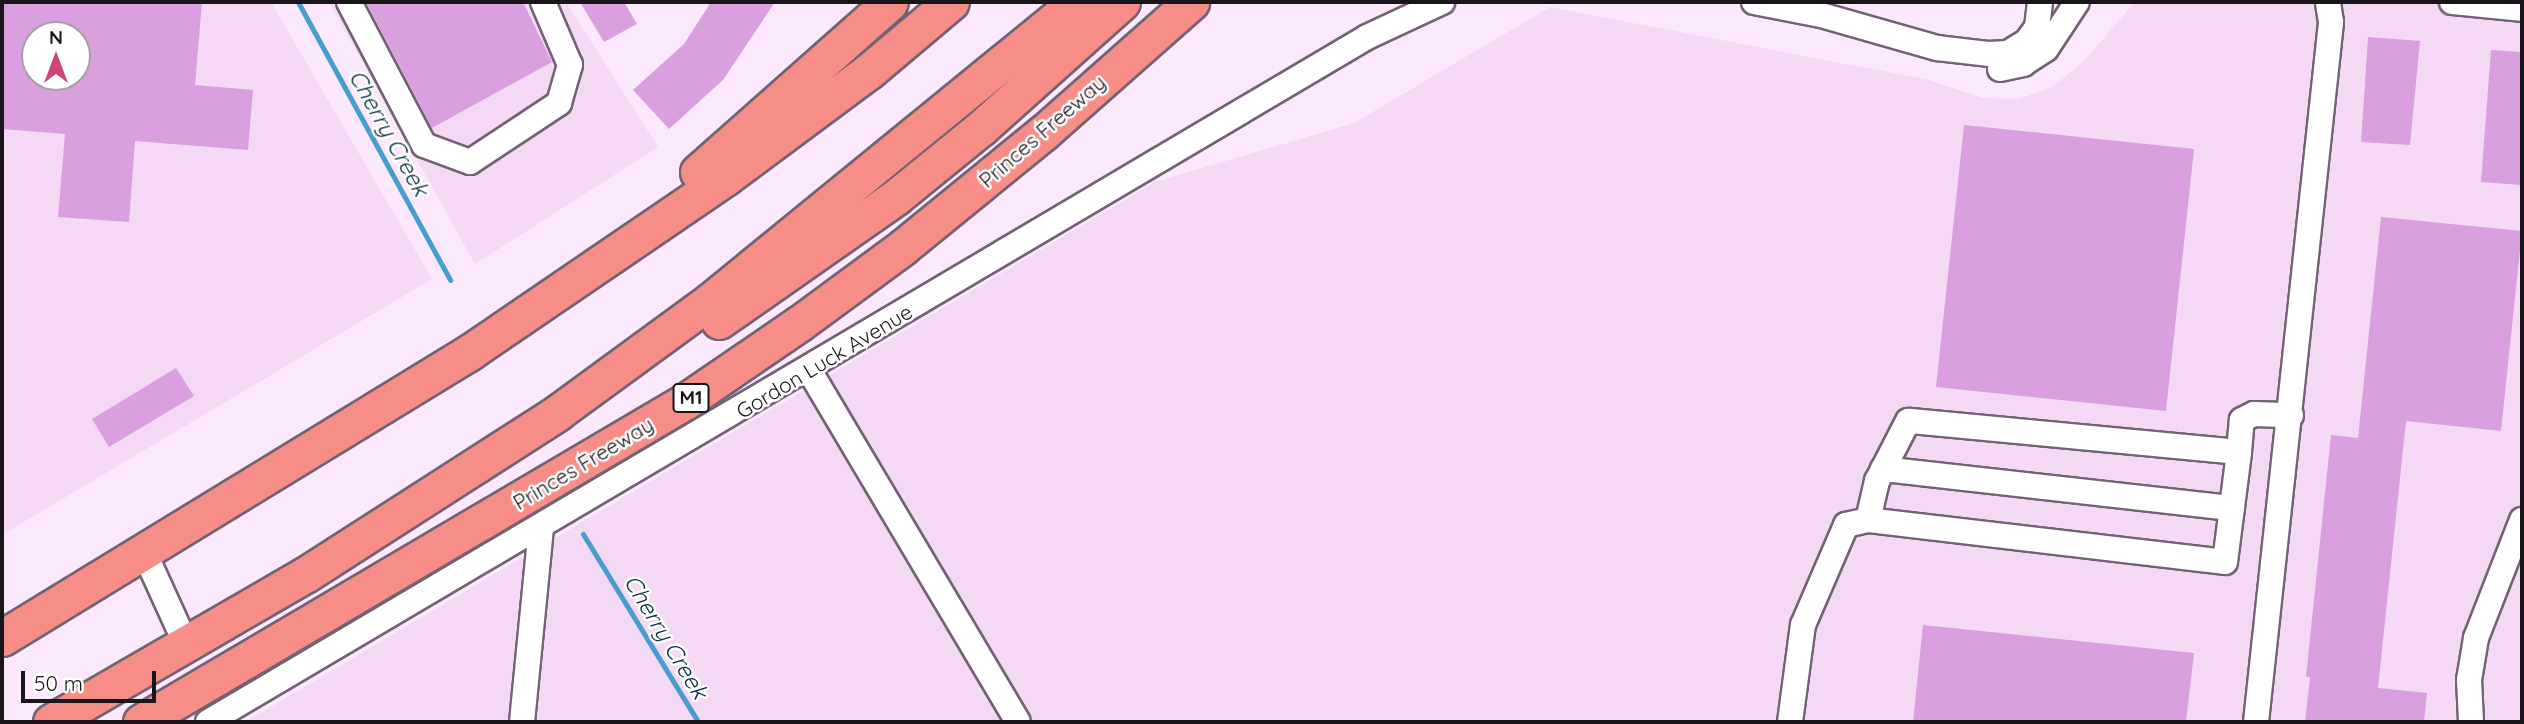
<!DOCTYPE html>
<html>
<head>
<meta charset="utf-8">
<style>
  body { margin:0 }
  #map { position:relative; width:2524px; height:724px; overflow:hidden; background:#fce8fd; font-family:Quicksand,sans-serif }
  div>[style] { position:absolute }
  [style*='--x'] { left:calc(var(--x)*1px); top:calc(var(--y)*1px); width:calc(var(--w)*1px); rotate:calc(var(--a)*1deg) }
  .built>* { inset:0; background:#f3d9f4 }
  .stream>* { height:5px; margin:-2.5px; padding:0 2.5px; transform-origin:2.5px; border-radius:2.5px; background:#479ece }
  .building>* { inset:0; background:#da9fde }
  .roads { filter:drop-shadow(2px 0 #736274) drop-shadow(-2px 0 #736274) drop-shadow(0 2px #736274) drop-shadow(0 -2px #736274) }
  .minor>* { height:24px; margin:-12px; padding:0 12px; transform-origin:12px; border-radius:12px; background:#fff }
  .highway>* { height:35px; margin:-17.5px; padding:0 17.5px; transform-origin:17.5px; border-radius:17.5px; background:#f68e87 }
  span { translate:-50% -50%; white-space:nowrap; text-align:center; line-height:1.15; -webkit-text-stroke:5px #fff; paint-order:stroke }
  .shield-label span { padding:2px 5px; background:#fff; border:2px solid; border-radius:5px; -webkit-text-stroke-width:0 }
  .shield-label { font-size:19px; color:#1a141b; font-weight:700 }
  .street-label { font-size:21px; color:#1a141b }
  .water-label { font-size:23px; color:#062e42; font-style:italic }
  .frame { position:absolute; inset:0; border:4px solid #1a141b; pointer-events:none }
  .north { position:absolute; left:21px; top:21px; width:70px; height:70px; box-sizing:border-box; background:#fff; border:2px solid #a3a1a4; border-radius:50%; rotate:0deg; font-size:19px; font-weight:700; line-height:28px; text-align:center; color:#1a141b }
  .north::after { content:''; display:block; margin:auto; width:24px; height:32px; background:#cd437a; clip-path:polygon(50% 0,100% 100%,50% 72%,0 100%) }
  .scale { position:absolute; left:21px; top:671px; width:135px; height:32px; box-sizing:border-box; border:4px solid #1a141b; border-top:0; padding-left:9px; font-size:21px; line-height:24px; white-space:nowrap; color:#1a141b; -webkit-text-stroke:5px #fff; paint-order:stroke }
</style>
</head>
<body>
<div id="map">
  <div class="built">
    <i style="clip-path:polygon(evenodd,2px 2px,271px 2px,432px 279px,2px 535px,2px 2px,35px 35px,77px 35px,77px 77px,35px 77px,35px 35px)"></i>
    <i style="clip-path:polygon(329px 2px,566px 2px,658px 147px,475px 264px)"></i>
    <i style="clip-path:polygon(2135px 2px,2522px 2px,2522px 722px,245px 722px,1155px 182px,1354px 123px,1550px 7px,1929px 80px,1983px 98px,2019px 99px,2052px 87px,2083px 62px)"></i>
  </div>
  <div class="stream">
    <i style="--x:298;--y:2;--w:317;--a:61.3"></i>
    <i style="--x:583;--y:534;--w:220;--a:58.5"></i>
  </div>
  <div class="building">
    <i style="clip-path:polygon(evenodd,2px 2px,202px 2px,195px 85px,253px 90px,248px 150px,135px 141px,129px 222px,58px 217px,65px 134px,2px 129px,2px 2px,35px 35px,77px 35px,77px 77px,35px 77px,35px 35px)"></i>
    <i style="clip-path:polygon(366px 2px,523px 2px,552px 62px,432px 128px)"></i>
    <i style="clip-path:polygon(580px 2px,624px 2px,637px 24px,604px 42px)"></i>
    <i style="clip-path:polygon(711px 2px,775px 2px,723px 80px,669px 129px,633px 90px,684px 44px)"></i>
    <i style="clip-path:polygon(2368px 37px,2420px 41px,2410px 145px,2361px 142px)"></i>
    <i style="clip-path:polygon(2491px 50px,2522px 52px,2522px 185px,2481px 182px)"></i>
    <i style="clip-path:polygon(1964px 125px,2194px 149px,2166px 411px,1936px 387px)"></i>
    <i style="clip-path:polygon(2381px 217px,2522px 231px,2501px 431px,2406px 421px,2378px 688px,2427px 693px,2424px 722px,2305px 722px,2310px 677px,2306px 677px,2331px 435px,2358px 438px)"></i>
    <i style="clip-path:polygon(176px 368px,194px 396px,109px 447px,92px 419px)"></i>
    <i style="clip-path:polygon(1923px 625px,2194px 653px,2186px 722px,1913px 722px)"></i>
  </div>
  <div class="roads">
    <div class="minor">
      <i style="--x:349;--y:2;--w:161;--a:62.3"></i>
      <i style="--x:424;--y:145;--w:49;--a:20.3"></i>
      <i style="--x:470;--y:162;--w:107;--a:-33.5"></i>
      <i style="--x:559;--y:103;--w:40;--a:-74"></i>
      <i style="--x:570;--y:65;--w:69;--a:-113.2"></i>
      <i style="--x:1754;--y:2;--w:68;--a:11"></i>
      <i style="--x:1821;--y:15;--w:121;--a:15.9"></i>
      <i style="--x:1937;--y:48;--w:51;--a:6.7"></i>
      <i style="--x:1988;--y:54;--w:20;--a:-3"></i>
      <i style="--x:2008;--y:53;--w:22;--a:-32"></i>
      <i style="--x:2027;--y:41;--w:17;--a:-54"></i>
      <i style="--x:2037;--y:27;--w:25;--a:-83"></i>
      <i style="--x:2452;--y:2;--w:70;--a:5.7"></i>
      <i style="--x:2000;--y:69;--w:24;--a:-12"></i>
      <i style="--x:2023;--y:64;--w:27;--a:-33"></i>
      <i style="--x:2046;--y:49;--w:56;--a:-56.6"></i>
      <i style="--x:809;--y:370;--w:409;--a:59.3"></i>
      <i style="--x:2239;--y:452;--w:332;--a:-174.6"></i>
      <i style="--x:1908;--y:421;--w:68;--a:117.3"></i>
      <i style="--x:1877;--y:481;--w:40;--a:103"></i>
      <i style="--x:1868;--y:520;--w:359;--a:6.7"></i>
      <i style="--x:2225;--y:562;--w:111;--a:-82.7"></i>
      <i style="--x:2239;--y:452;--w:32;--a:-85"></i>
      <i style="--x:2242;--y:420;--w:13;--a:-27"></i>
      <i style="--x:2254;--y:414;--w:37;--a:2"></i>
      <i style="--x:1883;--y:469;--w:351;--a:6.4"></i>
      <i style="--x:144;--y:552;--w:99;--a:65.5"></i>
      <i style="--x:208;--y:722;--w:1346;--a:-30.58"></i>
      <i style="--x:1367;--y:37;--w:83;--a:-25"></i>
      <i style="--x:522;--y:722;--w:196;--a:-84.4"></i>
      <i style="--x:1790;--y:722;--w:98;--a:-82.4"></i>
      <i style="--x:1803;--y:625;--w:109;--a:-66.7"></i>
      <i style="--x:1846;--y:525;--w:23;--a:-13"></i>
      <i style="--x:2256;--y:722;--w:704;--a:-83.88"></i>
      <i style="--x:2331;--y:22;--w:20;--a:-99"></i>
      <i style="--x:2471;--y:722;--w:42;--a:-92.7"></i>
      <i style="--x:2469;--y:680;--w:43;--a:-80.5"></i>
      <i style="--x:2476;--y:638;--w:127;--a:-68.7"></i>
    </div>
    <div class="highway">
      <i style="--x:698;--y:172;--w:256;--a:-41.5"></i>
      <i style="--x:719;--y:321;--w:216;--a:-35"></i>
      <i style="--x:896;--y:197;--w:109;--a:-39.1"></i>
      <i style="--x:981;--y:128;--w:189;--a:-41.8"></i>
      <i style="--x:2;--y:638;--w:548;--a:-31.43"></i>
      <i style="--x:470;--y:352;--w:309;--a:-34.3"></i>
      <i style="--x:725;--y:178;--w:179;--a:-36.6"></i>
      <i style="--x:869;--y:71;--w:107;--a:-40.1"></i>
      <i style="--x:51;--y:722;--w:293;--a:-30.1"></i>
      <i style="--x:305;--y:575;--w:300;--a:-32.7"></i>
      <i style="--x:557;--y:413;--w:190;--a:-36.2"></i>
      <i style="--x:710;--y:301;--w:473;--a:-39.2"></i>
      <i style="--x:141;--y:722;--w:633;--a:-30.5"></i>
      <i style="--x:686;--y:401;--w:138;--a:-34.4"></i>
      <i style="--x:800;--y:323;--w:128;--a:-36.4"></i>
      <i style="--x:903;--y:247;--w:181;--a:-39.2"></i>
      <i style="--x:1043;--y:133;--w:198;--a:-41.5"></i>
    </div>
  </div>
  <div class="shield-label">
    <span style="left:691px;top:398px">M1</span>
  </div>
  <div class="street-label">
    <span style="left:1042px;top:131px;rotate:-41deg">Princes Freeway</span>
    <span style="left:824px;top:361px;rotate:-31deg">Gordon Luck Avenue</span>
    <span style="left:583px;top:463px;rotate:-31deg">Princes Freeway</span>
  </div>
  <div class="water-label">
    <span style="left:389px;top:133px;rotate:61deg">Cherry Creek</span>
    <span style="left:666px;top:637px;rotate:59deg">Cherry Creek</span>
  </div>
  <div class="frame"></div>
  <div class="north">N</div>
  <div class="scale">50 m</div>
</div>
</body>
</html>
